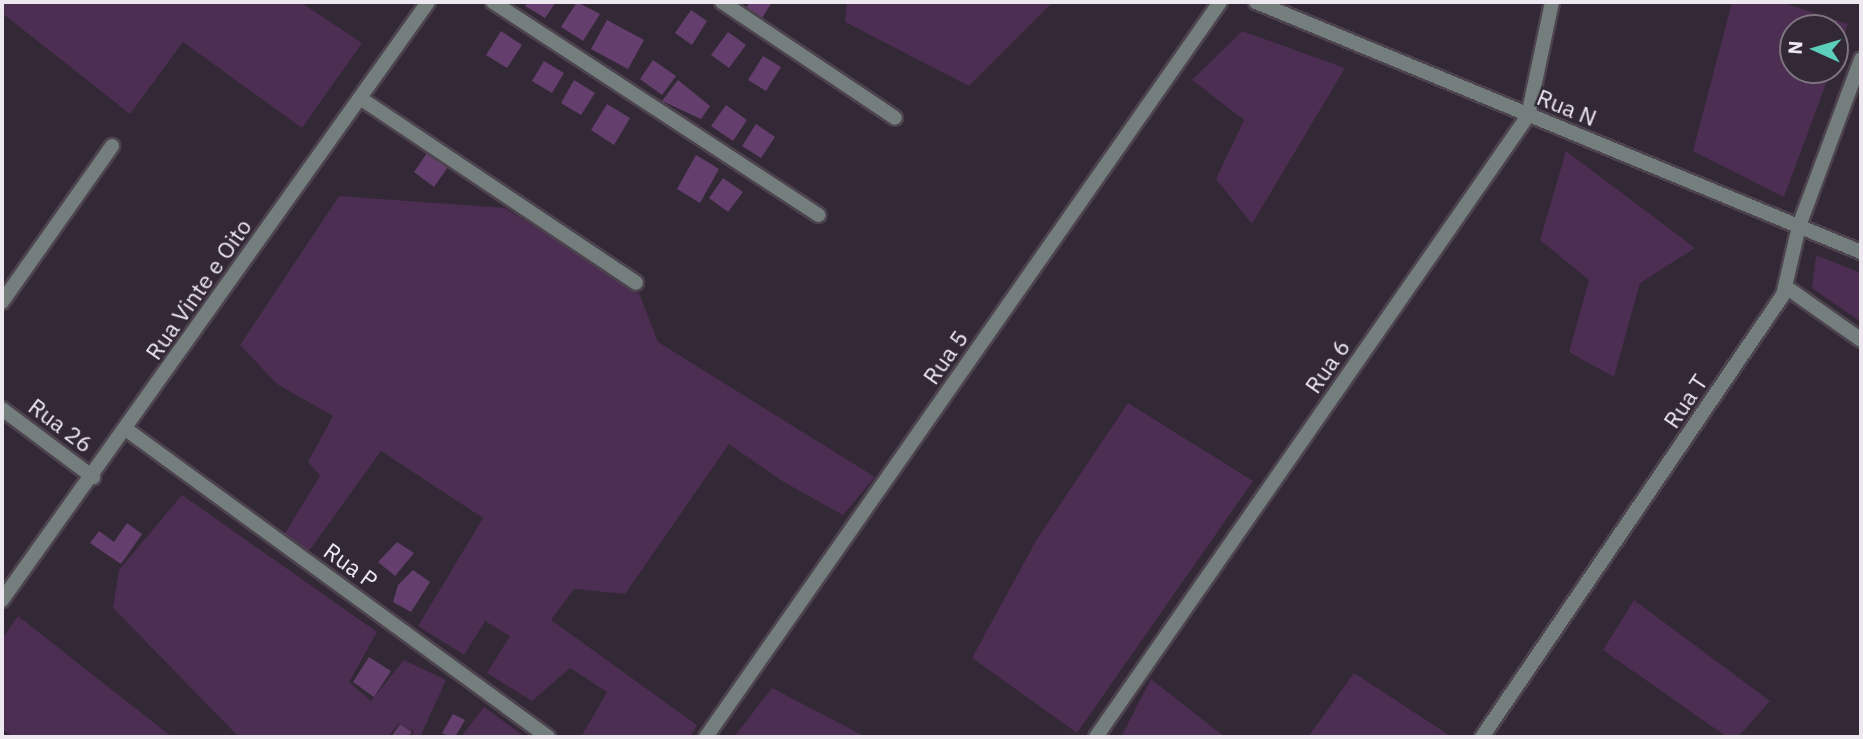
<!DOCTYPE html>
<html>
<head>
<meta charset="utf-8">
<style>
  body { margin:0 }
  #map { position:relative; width:1863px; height:739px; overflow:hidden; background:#332835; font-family:"IBM Plex Sans",sans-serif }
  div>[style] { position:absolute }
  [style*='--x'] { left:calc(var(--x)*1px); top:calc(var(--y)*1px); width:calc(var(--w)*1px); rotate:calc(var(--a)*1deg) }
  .green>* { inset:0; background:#4b2e51 }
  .building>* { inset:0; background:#643f6d }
  .roads { filter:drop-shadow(2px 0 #4d434f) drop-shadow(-2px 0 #4d434f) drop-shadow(0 2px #4d434f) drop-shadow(0 -2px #4d434f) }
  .street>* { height:14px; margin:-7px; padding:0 7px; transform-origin:7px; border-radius:7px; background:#747e7c }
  span { translate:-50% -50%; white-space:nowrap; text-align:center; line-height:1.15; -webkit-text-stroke:5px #332835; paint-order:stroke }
  .street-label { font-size:23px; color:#ede7ef }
  .frame { position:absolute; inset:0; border:4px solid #ede7ef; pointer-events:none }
  .north { position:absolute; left:1779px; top:14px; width:70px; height:70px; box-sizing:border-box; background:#332835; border:2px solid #7d747f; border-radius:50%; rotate:274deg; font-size:19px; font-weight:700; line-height:28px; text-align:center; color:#ede7ef }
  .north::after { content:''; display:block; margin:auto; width:24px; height:32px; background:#5bcebc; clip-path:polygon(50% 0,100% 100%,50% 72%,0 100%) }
</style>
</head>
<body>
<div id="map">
  <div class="green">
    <i style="clip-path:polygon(2px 2px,300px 2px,362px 43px,302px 128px,183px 42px,130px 114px,2px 13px)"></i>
    <i style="clip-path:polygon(847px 2px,1053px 2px,969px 86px,845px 22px)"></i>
    <i style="clip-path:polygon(1732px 2px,1781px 2px,1848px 24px,1835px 59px,1835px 28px,1793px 28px,1793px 70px,1831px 70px,1784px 197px,1693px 151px)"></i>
    <i style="clip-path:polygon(1242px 31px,1345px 68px,1252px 224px,1216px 179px,1244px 120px,1192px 80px)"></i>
    <i style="clip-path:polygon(1566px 151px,1695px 248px,1640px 283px,1614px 377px,1569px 352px,1589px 280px,1540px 240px)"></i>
    <i style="clip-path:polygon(339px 196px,505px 208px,639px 293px,658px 342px,875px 477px,843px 515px,782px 481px,729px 444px,625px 594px,574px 589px,551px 620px,697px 725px,690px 737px,581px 737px,607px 692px,570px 668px,532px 701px,487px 673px,510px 636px,485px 621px,464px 655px,418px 626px,483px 518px,381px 451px,309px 551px,284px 535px,320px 476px,308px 462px,333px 416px,277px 384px,240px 345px)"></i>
    <i style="clip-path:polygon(1816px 255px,1861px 273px,1861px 322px,1812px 288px)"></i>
    <i style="clip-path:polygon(1128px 403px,1253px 481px,1077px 733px,972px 658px,1037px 539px)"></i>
    <i style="clip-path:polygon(182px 495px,377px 632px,349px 682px,371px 701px,404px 660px,446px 680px,421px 735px,425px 737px,411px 737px,414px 732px,399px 723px,388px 737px,239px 737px,113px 608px,119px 570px)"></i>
    <i style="clip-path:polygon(1634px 600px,1770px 701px,1738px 737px,1727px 737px,1603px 650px)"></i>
    <i style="clip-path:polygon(18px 616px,172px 737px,13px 737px,2px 729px,2px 639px)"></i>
    <i style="clip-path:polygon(1354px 673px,1452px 737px,1308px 737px)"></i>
    <i style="clip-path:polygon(1151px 679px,1225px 737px,1121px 737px)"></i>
    <i style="clip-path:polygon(772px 688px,866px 737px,734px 737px)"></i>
    <i style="clip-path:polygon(484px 707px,521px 734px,519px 737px,461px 737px)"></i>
  </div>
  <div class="building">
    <i style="clip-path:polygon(527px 2px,556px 2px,545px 18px,525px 6px)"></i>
    <i style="clip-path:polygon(577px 2px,600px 14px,583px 41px,561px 27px)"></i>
    <i style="clip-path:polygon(750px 2px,772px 2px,762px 18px,746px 8px)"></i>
    <i style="clip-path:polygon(691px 10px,707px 21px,692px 45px,675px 33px)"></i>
    <i style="clip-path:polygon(607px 20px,644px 40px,628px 69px,591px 49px)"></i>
    <i style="clip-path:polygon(501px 31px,522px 45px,507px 68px,486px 55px)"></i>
    <i style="clip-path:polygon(728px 32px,746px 45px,729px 68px,711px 55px)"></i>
    <i style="clip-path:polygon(763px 56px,781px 67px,766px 91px,748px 80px)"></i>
    <i style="clip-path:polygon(653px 60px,676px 76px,662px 95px,640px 79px)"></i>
    <i style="clip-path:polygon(544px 61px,564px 73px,552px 93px,532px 81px)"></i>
    <i style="clip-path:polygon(574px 80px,595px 93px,581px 115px,561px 103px)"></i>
    <i style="clip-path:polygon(678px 80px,710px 106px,701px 119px,662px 101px)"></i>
    <i style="clip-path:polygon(607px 104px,630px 118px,614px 145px,591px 130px)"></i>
    <i style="clip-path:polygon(726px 105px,747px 120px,733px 141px,711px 126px)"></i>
    <i style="clip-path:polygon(756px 124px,775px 137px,761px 158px,742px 146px)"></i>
    <i style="clip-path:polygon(427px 153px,448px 167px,434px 187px,414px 172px)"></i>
    <i style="clip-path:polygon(696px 155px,719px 169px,700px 203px,677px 189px)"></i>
    <i style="clip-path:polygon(723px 178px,743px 192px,728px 212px,709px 198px)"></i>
    <i style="clip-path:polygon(127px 523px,142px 534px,121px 564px,90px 543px,99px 531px,114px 542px)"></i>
    <i style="clip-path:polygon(397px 542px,414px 553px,395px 576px,378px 562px)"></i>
    <i style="clip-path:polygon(413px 570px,430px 582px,411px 612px,393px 602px,398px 585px)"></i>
    <i style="clip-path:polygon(369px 657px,391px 671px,374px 697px,353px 682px)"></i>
    <i style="clip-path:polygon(453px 714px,465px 720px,455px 737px,449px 737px,442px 733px)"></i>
    <i style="clip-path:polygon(400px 724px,412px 732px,408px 737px,391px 737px)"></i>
  </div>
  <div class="roads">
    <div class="street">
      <i style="--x:493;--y:2;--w:389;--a:33.2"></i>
      <i style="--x:722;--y:2;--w:208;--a:33.8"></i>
      <i style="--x:1256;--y:2;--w:655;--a:22.45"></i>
      <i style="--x:360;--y:98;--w:332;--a:33.8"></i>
      <i style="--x:1786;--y:287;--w:92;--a:35.2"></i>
      <i style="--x:2;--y:302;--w:191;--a:-54.8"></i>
      <i style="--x:2;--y:409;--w:114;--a:36.8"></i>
      <i style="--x:127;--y:430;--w:521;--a:36.1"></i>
      <i style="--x:2;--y:600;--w:734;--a:-54.53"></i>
      <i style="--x:706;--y:737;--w:897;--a:-55.03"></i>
      <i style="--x:1096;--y:737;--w:756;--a:-55.18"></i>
      <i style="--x:1528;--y:116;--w:116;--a:-78.1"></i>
      <i style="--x:1482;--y:737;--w:535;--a:-55.75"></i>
      <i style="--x:1783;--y:295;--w:71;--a:-76.9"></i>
      <i style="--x:1799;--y:226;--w:178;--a:-69.6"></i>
    </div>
  </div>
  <div class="street-label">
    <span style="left:1567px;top:107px;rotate:22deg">Rua N</span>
    <span style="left:198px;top:289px;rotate:-55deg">Rua Vinte e Oito</span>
    <span style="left:945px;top:357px;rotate:-55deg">Rua 5</span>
    <span style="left:1327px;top:366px;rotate:-55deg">Rua 6</span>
    <span style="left:1685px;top:401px;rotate:-56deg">Rua T</span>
    <span style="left:61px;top:425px;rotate:37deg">Rua 26</span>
    <span style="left:351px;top:565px;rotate:36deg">Rua P</span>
  </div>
  <div class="frame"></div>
  <div class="north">N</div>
</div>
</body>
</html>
